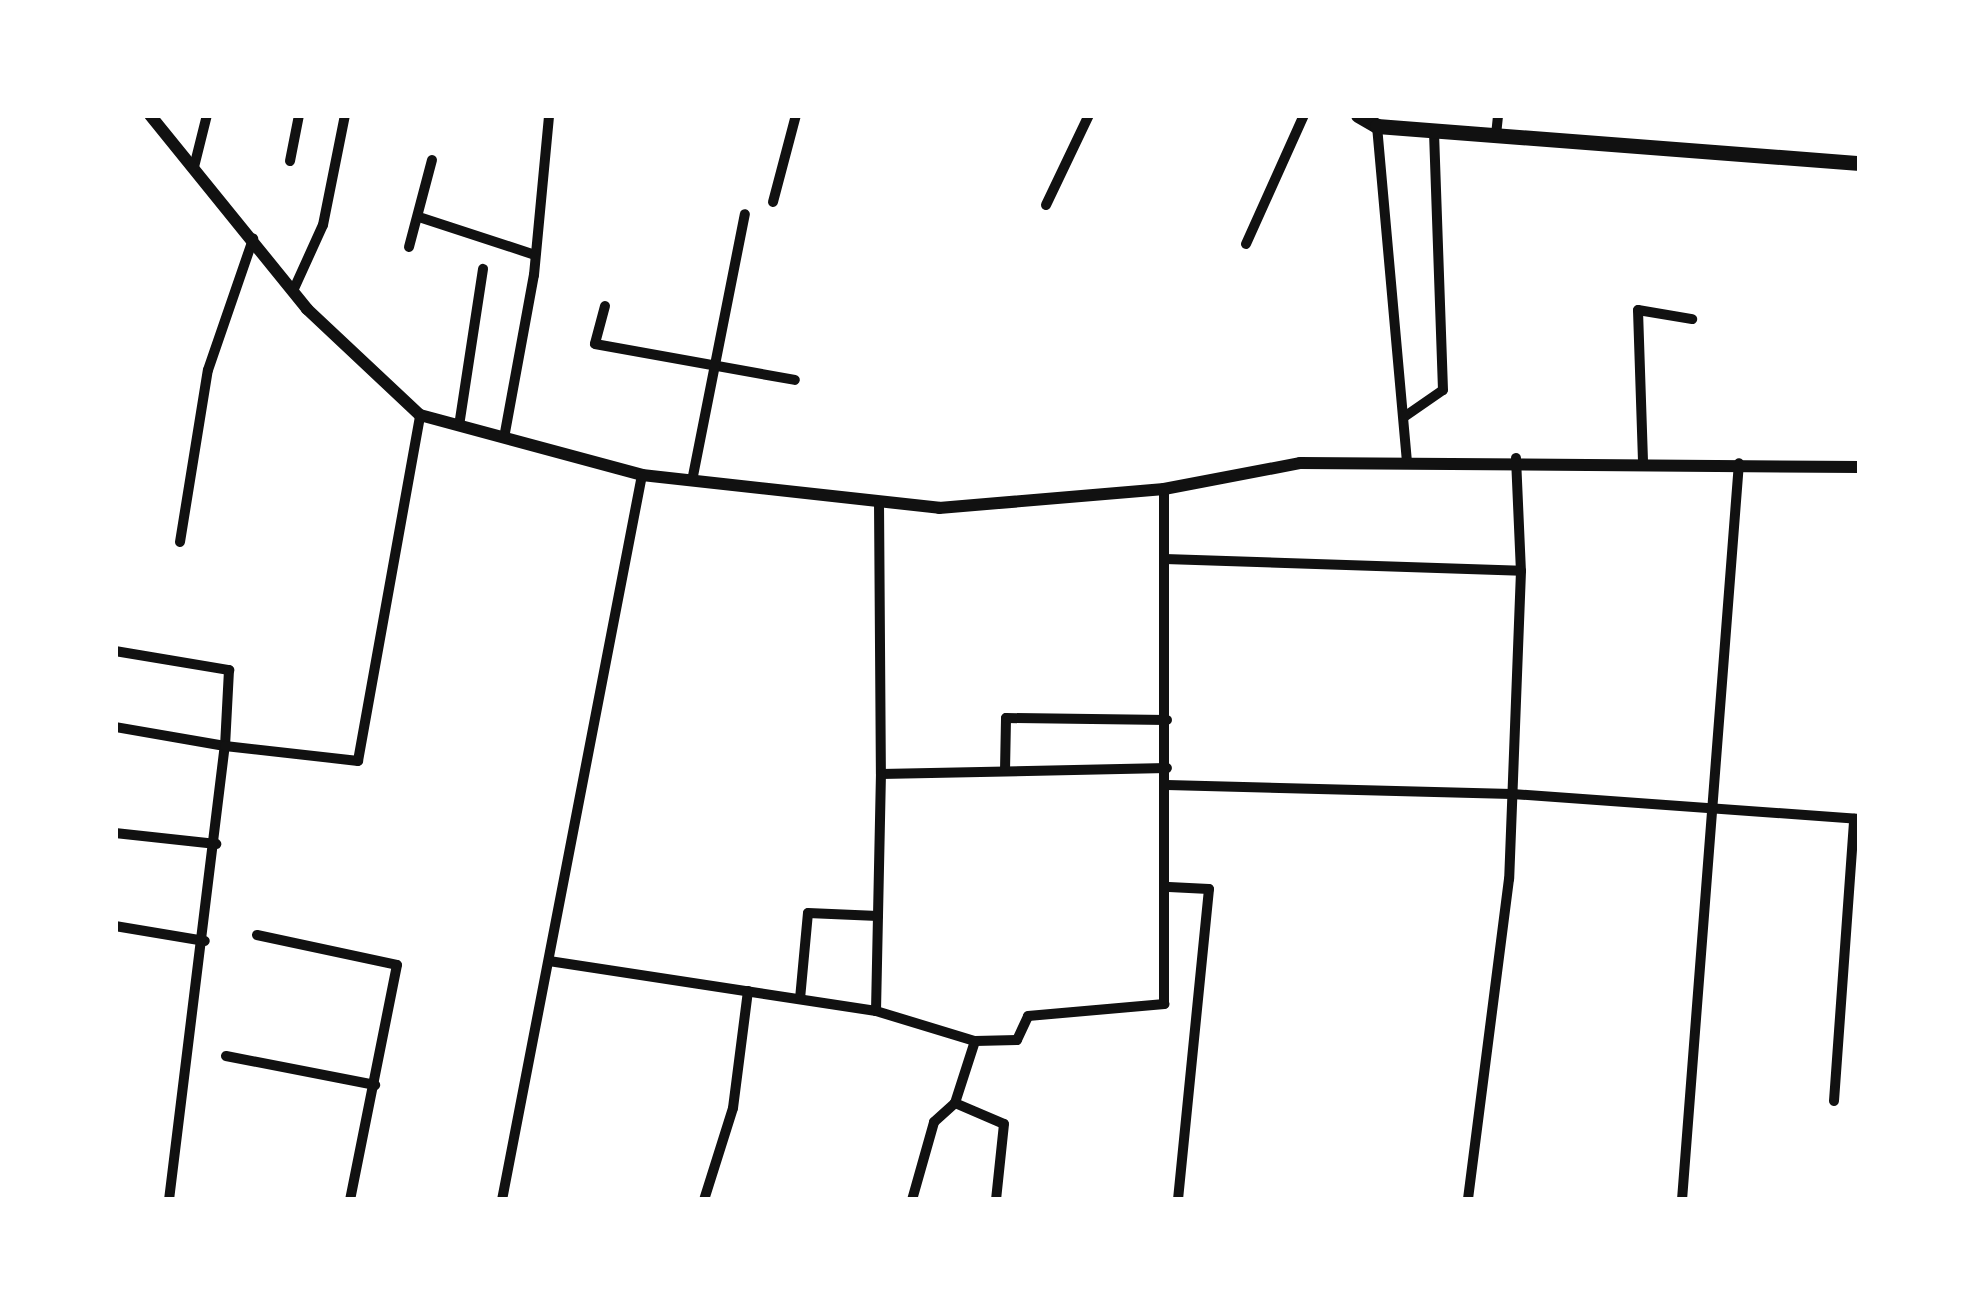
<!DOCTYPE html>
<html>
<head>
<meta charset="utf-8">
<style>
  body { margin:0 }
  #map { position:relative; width:1975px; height:1315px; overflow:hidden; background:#fff; font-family:"IBM Plex Sans",sans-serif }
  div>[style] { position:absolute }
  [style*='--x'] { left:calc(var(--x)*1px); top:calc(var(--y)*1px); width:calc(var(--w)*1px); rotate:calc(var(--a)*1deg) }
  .minor>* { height:10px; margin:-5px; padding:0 5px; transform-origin:5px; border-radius:5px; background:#111 }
  .tertiary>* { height:12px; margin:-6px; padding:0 6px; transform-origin:6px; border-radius:6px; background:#111 }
  .primary>* { height:15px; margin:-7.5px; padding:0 7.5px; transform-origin:7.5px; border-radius:7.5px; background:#111 }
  span { translate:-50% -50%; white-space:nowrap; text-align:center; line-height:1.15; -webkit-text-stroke:8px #fff; paint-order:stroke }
  .frame { position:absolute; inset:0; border:118px solid #fff; pointer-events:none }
</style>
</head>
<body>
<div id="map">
  <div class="minor">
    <i style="--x:1377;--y:126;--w:335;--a:84.9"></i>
    <i style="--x:1496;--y:135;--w:20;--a:-84"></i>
    <i style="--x:290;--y:161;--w:47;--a:-78.9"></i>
    <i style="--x:194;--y:167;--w:54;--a:-76"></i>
    <i style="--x:773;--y:202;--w:90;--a:-75.2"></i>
    <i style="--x:1046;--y:205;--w:100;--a:-64.5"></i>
    <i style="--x:422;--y:218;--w:119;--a:18.1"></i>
    <i style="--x:1246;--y:244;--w:141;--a:-65.8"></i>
    <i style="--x:409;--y:247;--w:90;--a:-75.2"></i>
    <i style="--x:293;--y:291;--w:72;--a:-65.6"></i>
    <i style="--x:323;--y:225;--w:112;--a:-78.7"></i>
    <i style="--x:605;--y:306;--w:39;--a:105"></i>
    <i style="--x:595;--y:344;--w:203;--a:10.2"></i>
    <i style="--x:1404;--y:417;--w:47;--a:-34.7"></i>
    <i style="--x:1443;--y:390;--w:260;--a:-92"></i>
    <i style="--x:459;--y:426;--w:159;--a:-81.3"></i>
    <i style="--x:504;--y:438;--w:166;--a:-79.6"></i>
    <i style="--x:534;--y:275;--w:161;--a:-84.6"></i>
    <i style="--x:1516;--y:458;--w:113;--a:87.5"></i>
    <i style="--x:1643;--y:461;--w:151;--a:-91.9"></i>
    <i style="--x:1638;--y:310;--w:55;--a:9.5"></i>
    <i style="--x:692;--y:481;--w:272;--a:-78.8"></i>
    <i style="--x:879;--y:502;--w:272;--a:89.6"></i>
    <i style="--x:881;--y:774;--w:286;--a:-1.2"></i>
    <i style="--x:180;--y:542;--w:174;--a:-80.8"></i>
    <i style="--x:208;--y:370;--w:139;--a:-71"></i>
    <i style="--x:1165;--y:559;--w:356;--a:1.9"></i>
    <i style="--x:1521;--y:571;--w:308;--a:92.2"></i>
    <i style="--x:1509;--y:879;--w:324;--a:97.3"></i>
    <i style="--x:115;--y:651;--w:116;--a:9.5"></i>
    <i style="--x:229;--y:670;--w:76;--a:93"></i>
    <i style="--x:225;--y:746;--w:112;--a:-170.2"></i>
    <i style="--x:1005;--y:771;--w:53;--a:-88.9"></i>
    <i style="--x:1006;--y:718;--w:161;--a:0.7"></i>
    <i style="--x:1167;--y:785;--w:345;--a:1.5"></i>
    <i style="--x:1512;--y:794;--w:349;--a:4.1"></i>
    <i style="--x:115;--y:833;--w:102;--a:6.2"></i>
    <i style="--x:1169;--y:887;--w:40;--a:2.9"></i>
    <i style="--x:1209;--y:889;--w:313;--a:95.7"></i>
    <i style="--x:115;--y:926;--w:91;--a:9.5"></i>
    <i style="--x:257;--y:935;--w:143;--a:12.1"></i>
    <i style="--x:397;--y:965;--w:240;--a:101.3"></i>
    <i style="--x:549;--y:961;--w:331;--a:8.7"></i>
    <i style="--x:876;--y:1011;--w:103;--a:16.9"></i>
    <i style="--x:975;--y:1041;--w:42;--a:-1.4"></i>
    <i style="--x:1017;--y:1040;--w:26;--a:-65"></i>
    <i style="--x:1028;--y:1016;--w:137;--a:-5"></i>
    <i style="--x:1164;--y:1004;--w:515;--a:-90"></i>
    <i style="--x:800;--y:999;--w:86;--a:-84.7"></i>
    <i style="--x:808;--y:913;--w:70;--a:2.5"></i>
    <i style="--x:876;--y:1011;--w:237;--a:-88.8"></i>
    <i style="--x:226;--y:1056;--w:152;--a:11"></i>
    <i style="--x:1834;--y:1101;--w:283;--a:-85.9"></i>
    <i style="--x:955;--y:1103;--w:53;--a:23.2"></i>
    <i style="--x:1004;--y:1124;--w:76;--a:96"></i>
    <i style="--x:169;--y:1200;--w:457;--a:-83"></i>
    <i style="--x:225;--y:746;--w:134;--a:6.4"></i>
    <i style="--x:358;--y:761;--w:352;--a:-79.8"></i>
    <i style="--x:502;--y:1200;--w:738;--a:-79.07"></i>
    <i style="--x:704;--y:1200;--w:96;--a:-72.5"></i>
    <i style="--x:733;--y:1108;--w:118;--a:-82.7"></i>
    <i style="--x:912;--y:1200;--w:81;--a:-74.2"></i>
    <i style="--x:934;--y:1122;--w:28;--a:-42"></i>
    <i style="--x:955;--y:1103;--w:65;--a:-72.1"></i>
    <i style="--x:1682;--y:1200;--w:739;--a:-85.58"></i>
  </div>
  <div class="tertiary">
    <i style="--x:150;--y:115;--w:250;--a:51"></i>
    <i style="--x:307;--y:309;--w:155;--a:43.2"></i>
    <i style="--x:420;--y:415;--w:230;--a:15.1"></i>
    <i style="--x:642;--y:475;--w:299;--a:6.3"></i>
    <i style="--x:939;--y:508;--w:226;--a:-4.8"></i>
    <i style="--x:1164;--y:489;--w:138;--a:-10.8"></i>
    <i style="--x:1300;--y:463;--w:560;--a:0.41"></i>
  </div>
  <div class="primary">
    <i style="--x:1358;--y:115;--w:22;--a:30"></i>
    <i style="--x:1377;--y:126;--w:484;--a:4.4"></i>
  </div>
  <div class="frame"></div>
</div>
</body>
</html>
